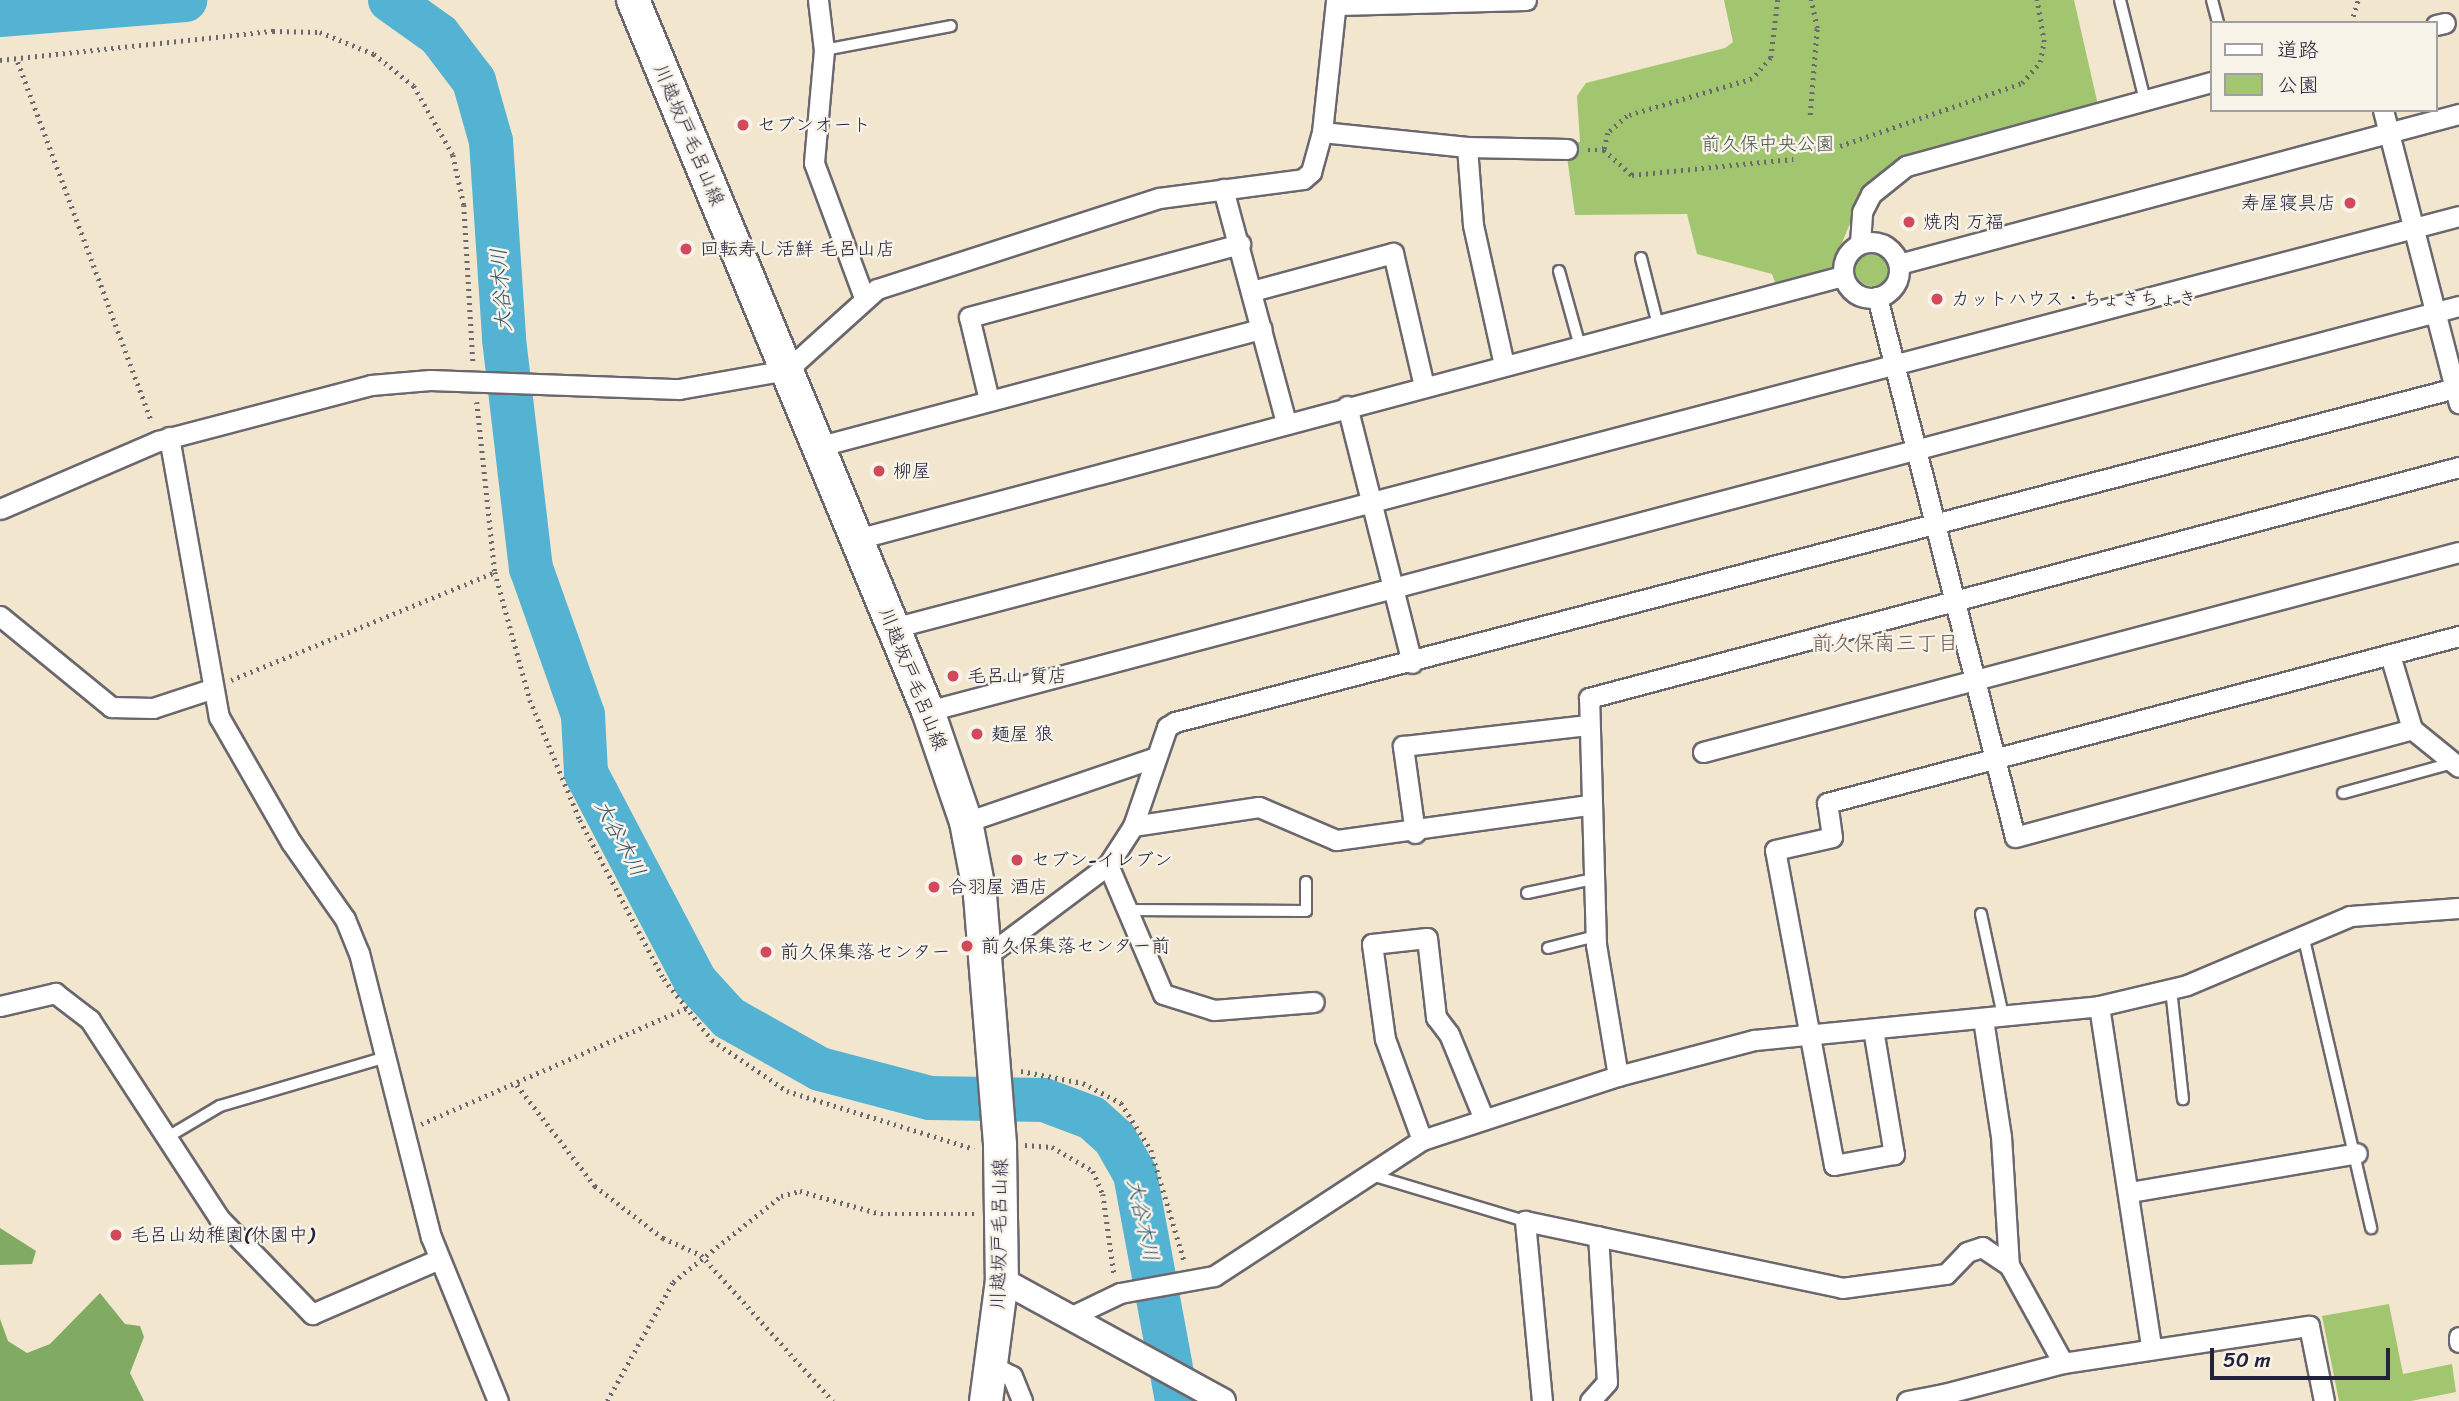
<!DOCTYPE html>
<html>
<head>
<meta charset="utf-8">
<style>
  body { margin:0 }
  #map { position:relative; width:2459px; height:1401px; overflow:hidden; background:#f3e6ce; font-family:Sriracha,"Klee One",sans-serif }
  div>[style] { position:absolute }
  [style*='--x'] { left:calc(var(--x)*1px); top:calc(var(--y)*1px); width:calc(var(--w)*1px); rotate:calc(var(--a)*1deg) }
  .green>* { inset:0; background:#a2c670 }
  .round { border-radius:50% }
  .forest>* { inset:0; background:#81ab62 }
  .river>* { height:44px; margin:-22px; padding:0 22px; transform-origin:22px; border-radius:22px; background:#54b2d2 }
  .path>* { height:4.5px; margin-top:-2.25px; transform-origin:0; background:repeating-linear-gradient(90deg,#6b676e 0 2px,transparent 0 7px) }
  .roads { filter:drop-shadow(2px 0 #6b676e) drop-shadow(-2px 0 #6b676e) drop-shadow(0 2px #6b676e) drop-shadow(0 -2px #6b676e) }
  .service>* { height:10px; margin:-5px; padding:0 5px; transform-origin:5px; border-radius:5px; background:#fff }
  .minor>* { height:19px; margin:-9.5px; padding:0 9.5px; transform-origin:9.5px; border-radius:9.5px; background:#fff }
  .minor>.ring { margin:-9.5px; padding:0; box-sizing:content-box; background:none; border:19px solid #fff; border-radius:50% }
  .tertiary>* { height:24px; margin:-12px; padding:0 12px; transform-origin:12px; border-radius:12px; background:#fff }
  .primary>* { height:32px; margin:-16px; padding:0 16px; transform-origin:16px; border-radius:16px; background:#fff }
  .dots>* { width:19px; height:19px; translate:-50% -50%; box-sizing:border-box; border:4px solid #f7f3e8; border-radius:50% }
  span { translate:-50% -50%; white-space:nowrap; text-align:center; line-height:1.15; -webkit-text-stroke:5px #f7f3e8; paint-order:stroke }
  .poi-label { font-size:19px; color:#22223b }
  .left { translate:0 -50%; text-align:left }
  .right { translate:-100% -50%; text-align:right }
  .street-label { font-size:19px; color:#22223b }
  .park-label { font-size:19px; color:#48534b }
  .water-label { font-size:21px; color:#345470; font-style:italic }
  .neighbourhood-label { font-size:21px; color:#685552 }
  .legend { position:absolute; left:2210px; top:21px; width:228px; height:91px; box-sizing:border-box; background:#f7f3e8; border:2px solid #a29fa3; margin:0; padding:9px 12px; list-style:none; font-size:21px; color:#22223b }
  .legend li { display:flex; align-items:center; gap:14px; height:35px }
  .legend b { width:35px; border:2px solid #a29fa3 }
  .scale { position:absolute; left:2210px; top:1348px; width:180px; height:32px; box-sizing:border-box; border:4px solid #22223b; border-top:0; padding-left:9px; font-size:21px; line-height:24px; white-space:nowrap; color:#22223b; -webkit-text-stroke:5px #f7f3e8; paint-order:stroke }
</style>
</head>
<body>
<div id="map">
  <div class="green">
    <i style="clip-path:polygon(1724px 0,2074px 0,2098px 105px,1892px 164px,1865px 188px,1830px 271px,1776px 285px,1772px 274px,1697px 254px,1687px 214px,1575px 215px,1565px 142px,1580px 142px,1577px 96px,1586px 83px,1725px 48px,1733px 42px)"></i>
    <i class="round" style="left:1855px;top:252px;width:34px;height:34px"></i>
    <i style="clip-path:polygon(2389px 1304px,2403px 1374px,2452px 1364px,2456px 1392px,2411px 1401px,2339px 1401px,2322px 1316px)"></i>
  </div>
  <div class="forest">
    <i style="clip-path:polygon(0 1228px,36px 1251px,32px 1264px,0 1265px)"></i>
    <i style="clip-path:polygon(100px 1293px,125px 1324px,140px 1326px,144px 1337px,130px 1373px,144px 1401px,0 1401px,0 1319px,8px 1341px,27px 1353px,50px 1344px)"></i>
  </div>
  <div class="river">
    <i style="--x:390;--y:0;--w:60;--a:35.5"></i>
    <i style="--x:439;--y:35;--w:58;--a:52.7"></i>
    <i style="--x:474;--y:81;--w:62;--a:74.2"></i>
    <i style="--x:491;--y:141;--w:198;--a:86.2"></i>
    <i style="--x:504;--y:339;--w:231;--a:83.3"></i>
    <i style="--x:531;--y:568;--w:156;--a:70.5"></i>
    <i style="--x:583;--y:715;--w:58;--a:87"></i>
    <i style="--x:586;--y:773;--w:235;--a:62.3"></i>
    <i style="--x:695;--y:981;--w:50;--a:47.4"></i>
    <i style="--x:729;--y:1018;--w:104;--a:29.3"></i>
    <i style="--x:820;--y:1069;--w:114;--a:14.8"></i>
    <i style="--x:930;--y:1098;--w:114;--a:1"></i>
    <i style="--x:1044;--y:1100;--w:51;--a:20.6"></i>
    <i style="--x:1092;--y:1118;--w:31;--a:42"></i>
    <i style="--x:1115;--y:1139;--w:40;--a:60.3"></i>
    <i style="--x:1135;--y:1174;--w:231;--a:79.5"></i>
    <i style="--x:0;--y:15;--w:186;--a:-4.6"></i>
  </div>
  <div class="path">
    <i style="--x:1778;--y:0;--w:58;--a:96.9"></i>
    <i style="--x:1771;--y:58;--w:28;--a:132"></i>
    <i style="--x:1752;--y:79;--w:130;--a:163.5"></i>
    <i style="--x:1627;--y:116;--w:25;--a:138"></i>
    <i style="--x:1608;--y:133;--w:17;--a:103"></i>
    <i style="--x:1604;--y:150;--w:38;--a:42"></i>
    <i style="--x:1632;--y:175;--w:162;--a:-5.7"></i>
    <i style="--x:2351;--y:23;--w:24;--a:-73"></i>
    <i style="--x:0;--y:60;--w:275;--a:-6.1"></i>
    <i style="--x:273;--y:31;--w:47;--a:1.2"></i>
    <i style="--x:320;--y:32;--w:58;--a:22.2"></i>
    <i style="--x:374;--y:54;--w:51;--a:38.7"></i>
    <i style="--x:414;--y:86;--w:79;--a:60.5"></i>
    <i style="--x:453;--y:155;--w:51;--a:77.6"></i>
    <i style="--x:464;--y:205;--w:157;--a:86.7"></i>
    <i style="--x:18;--y:62;--w:384;--a:69.6"></i>
    <i style="--x:1810;--y:115;--w:87;--a:-85.4"></i>
    <i style="--x:1817;--y:28;--w:29;--a:-102"></i>
    <i style="--x:1840;--y:146;--w:193;--a:-19.1"></i>
    <i style="--x:2022;--y:83;--w:28;--a:-49"></i>
    <i style="--x:2040;--y:62;--w:20;--a:-79"></i>
    <i style="--x:2044;--y:42;--w:43;--a:-99.5"></i>
    <i style="--x:1588;--y:150;--w:16;--a:0"></i>
    <i style="--x:477;--y:402;--w:171;--a:84"></i>
    <i style="--x:495;--y:572;--w:133;--a:74.7"></i>
    <i style="--x:530;--y:700;--w:130;--a:67.4"></i>
    <i style="--x:580;--y:820;--w:180;--a:62.2"></i>
    <i style="--x:664;--y:979;--w:78;--a:51.8"></i>
    <i style="--x:712;--y:1040;--w:91;--a:34.2"></i>
    <i style="--x:787;--y:1091;--w:196;--a:17.2"></i>
    <i style="--x:231;--y:680;--w:285;--a:-22.2"></i>
    <i style="--x:1021;--y:1071;--w:63;--a:11"></i>
    <i style="--x:1083;--y:1083;--w:43;--a:27.8"></i>
    <i style="--x:1121;--y:1103;--w:56;--a:57.4"></i>
    <i style="--x:1151;--y:1150;--w:115;--a:73.3"></i>
    <i style="--x:517;--y:1085;--w:128;--a:52.3"></i>
    <i style="--x:595;--y:1186;--w:86;--a:37.4"></i>
    <i style="--x:663;--y:1238;--w:42;--a:24.1"></i>
    <i style="--x:701;--y:1255;--w:197;--a:47.9"></i>
    <i style="--x:421;--y:1124;--w:290;--a:-23.6"></i>
    <i style="--x:1025;--y:1145;--w:27;--a:4"></i>
    <i style="--x:1052;--y:1147;--w:48;--a:30.3"></i>
    <i style="--x:1093;--y:1171;--w:25;--a:67"></i>
    <i style="--x:1103;--y:1194;--w:80;--a:82.1"></i>
    <i style="--x:607;--y:1401;--w:136;--a:-61"></i>
    <i style="--x:673;--y:1282;--w:138;--a:-38.5"></i>
    <i style="--x:781;--y:1196;--w:20;--a:-15"></i>
    <i style="--x:800;--y:1191;--w:84;--a:15.9"></i>
    <i style="--x:881;--y:1214;--w:93;--a:0"></i>
  </div>
  <div class="roads">
    <div class="service">
      <i style="--x:2120;--y:0;--w:103;--a:76"></i>
      <i style="--x:2212;--y:0;--w:24;--a:75"></i>
      <i style="--x:824;--y:50;--w:129;--a:-10.7"></i>
      <i style="--x:1641;--y:258;--w:69;--a:75.8"></i>
      <i style="--x:1559;--y:271;--w:78;--a:74.4"></i>
      <i style="--x:2343;--y:793;--w:110;--a:-15.3"></i>
      <i style="--x:1527;--y:893;--w:67;--a:-12"></i>
      <i style="--x:1128;--y:910;--w:178;--a:0.3"></i>
      <i style="--x:1306;--y:911;--w:29;--a:-90"></i>
      <i style="--x:1981;--y:914;--w:104;--a:77.8"></i>
      <i style="--x:2303;--y:935;--w:301;--a:76.9"></i>
      <i style="--x:1548;--y:948;--w:49;--a:-14"></i>
      <i style="--x:2171;--y:989;--w:111;--a:83.8"></i>
      <i style="--x:166;--y:1138;--w:63;--a:-30.7"></i>
      <i style="--x:220;--y:1106;--w:173;--a:-16.4"></i>
      <i style="--x:1368;--y:1174;--w:164;--a:16.7"></i>
    </div>
    <div class="minor">
      <i style="--x:818;--y:0;--w:50;--a:83.2"></i>
      <i style="--x:824;--y:50;--w:113;--a:95.1"></i>
      <i style="--x:814;--y:163;--w:141;--a:69.6"></i>
      <i style="--x:1339;--y:5;--w:187;--a:-1.5"></i>
      <i style="--x:2436;--y:25;--w:9;--a:-13"></i>
      <i style="--x:2383;--y:110;--w:303;--a:75.5"></i>
      <i style="--x:1322;--y:132;--w:146;--a:5.9"></i>
      <i style="--x:1467;--y:147;--w:100;--a:1.1"></i>
      <i style="--x:1467;--y:147;--w:78;--a:85.6"></i>
      <i style="--x:1473;--y:225;--w:143;--a:77.5"></i>
      <i style="--x:1223;--y:189;--w:242;--a:74.9"></i>
      <i class="ring" style="left:1843px;top:242px;width:37px;height:37px"></i>
      <i style="--x:1860;--y:243;--w:31;--a:-86"></i>
      <i style="--x:1862;--y:212;--w:20;--a:-63"></i>
      <i style="--x:1871;--y:194;--w:45;--a:-38.7"></i>
      <i style="--x:1906;--y:166;--w:317;--a:-15.4"></i>
      <i style="--x:1899;--y:264;--w:580;--a:-15"></i>
      <i style="--x:1252;--y:291;--w:146;--a:-15.1"></i>
      <i style="--x:1393;--y:253;--w:137;--a:76.9"></i>
      <i style="--x:1877;--y:297;--w:557;--a:75.66"></i>
      <i style="--x:2015;--y:837;--w:411;--a:-15.2"></i>
      <i style="--x:989;--y:400;--w:85;--a:-103.5"></i>
      <i style="--x:969;--y:317;--w:281;--a:-15.1"></i>
      <i style="--x:1347;--y:406;--w:265;--a:75.8"></i>
      <i style="--x:169;--y:437;--w:284;--a:79.9"></i>
      <i style="--x:219;--y:717;--w:144;--a:60.1"></i>
      <i style="--x:291;--y:842;--w:94;--a:55"></i>
      <i style="--x:345;--y:919;--w:37;--a:68"></i>
      <i style="--x:359;--y:953;--w:293;--a:75.8"></i>
      <i style="--x:431;--y:1237;--w:177;--a:67.8"></i>
      <i style="--x:817;--y:447;--w:460;--a:-14.9"></i>
      <i style="--x:0;--y:509;--w:172;--a:-23.3"></i>
      <i style="--x:158;--y:441;--w:220;--a:-14.7"></i>
      <i style="--x:371;--y:385;--w:59;--a:-4.8"></i>
      <i style="--x:430;--y:380;--w:249;--a:2.1"></i>
      <i style="--x:679;--y:389;--w:110;--a:-10"></i>
      <i style="--x:787;--y:370;--w:121;--a:-42"></i>
      <i style="--x:877;--y:289;--w:296;--a:-17.9"></i>
      <i style="--x:1159;--y:198;--w:145;--a:-7.5"></i>
      <i style="--x:1303;--y:179;--w:11;--a:-41"></i>
      <i style="--x:1311;--y:172;--w:41;--a:-74.6"></i>
      <i style="--x:1322;--y:132;--w:133;--a:-83.9"></i>
      <i style="--x:857;--y:539;--w:1020;--a:-14.94"></i>
      <i style="--x:0;--y:616;--w:144;--a:39.3"></i>
      <i style="--x:111;--y:707;--w:42;--a:1.4"></i>
      <i style="--x:153;--y:708;--w:61;--a:-18.1"></i>
      <i style="--x:893;--y:628;--w:1619;--a:-14.74"></i>
      <i style="--x:2390;--y:655;--w:77;--a:73.4"></i>
      <i style="--x:2412;--y:729;--w:60;--a:39"></i>
      <i style="--x:928;--y:711;--w:1584;--a:-14.82"></i>
      <i style="--x:1703;--y:752;--w:782;--a:-14.82"></i>
      <i style="--x:966;--y:822;--w:201;--a:-18.9"></i>
      <i style="--x:1133;--y:826;--w:127;--a:-8.6"></i>
      <i style="--x:1259;--y:807;--w:84;--a:23.2"></i>
      <i style="--x:1336;--y:840;--w:255;--a:-7.9"></i>
      <i style="--x:1415;--y:833;--w:88;--a:-97.9"></i>
      <i style="--x:1403;--y:746;--w:185;--a:-6.5"></i>
      <i style="--x:1108;--y:865;--w:140;--a:66.9"></i>
      <i style="--x:1163;--y:994;--w:53;--a:17.4"></i>
      <i style="--x:1214;--y:1010;--w:100;--a:-4.6"></i>
      <i style="--x:985;--y:957;--w:154;--a:-36.8"></i>
      <i style="--x:1108;--y:865;--w:46;--a:-57.3"></i>
      <i style="--x:1133;--y:826;--w:105;--a:-71"></i>
      <i style="--x:1167;--y:727;--w:9;--a:-32"></i>
      <i style="--x:1175;--y:722;--w:1327;--a:-14.62"></i>
      <i style="--x:0;--y:1006;--w:57;--a:-13.3"></i>
      <i style="--x:55;--y:993;--w:44;--a:37.6"></i>
      <i style="--x:90;--y:1020;--w:236;--a:56.9"></i>
      <i style="--x:219;--y:1218;--w:134;--a:45.9"></i>
      <i style="--x:312;--y:1314;--w:138;--a:-23.4"></i>
      <i style="--x:2099;--y:1006;--w:345;--a:81.3"></i>
      <i style="--x:1983;--y:1019;--w:118;--a:81.3"></i>
      <i style="--x:2001;--y:1136;--w:129;--a:86.5"></i>
      <i style="--x:1873;--y:1029;--w:127;--a:80.5"></i>
      <i style="--x:1894;--y:1154;--w:61;--a:169.6"></i>
      <i style="--x:1834;--y:1165;--w:320;--a:-100.6"></i>
      <i style="--x:1775;--y:850;--w:58;--a:-12.8"></i>
      <i style="--x:1832;--y:837;--w:34;--a:-98"></i>
      <i style="--x:1827;--y:803;--w:654;--a:-14.8"></i>
      <i style="--x:1618;--y:1076;--w:133;--a:-99.5"></i>
      <i style="--x:1596;--y:945;--w:247;--a:-91.6"></i>
      <i style="--x:1589;--y:698;--w:900;--a:-14.87"></i>
      <i style="--x:1422;--y:1140;--w:108;--a:-110.1"></i>
      <i style="--x:1385;--y:1039;--w:96;--a:-97.8"></i>
      <i style="--x:1372;--y:944;--w:55;--a:-6.2"></i>
      <i style="--x:1427;--y:938;--w:80;--a:83.5"></i>
      <i style="--x:1436;--y:1017;--w:21;--a:53"></i>
      <i style="--x:1449;--y:1034;--w:90;--a:67.7"></i>
      <i style="--x:2130;--y:1192;--w:230;--a:-9.7"></i>
      <i style="--x:1072;--y:1316;--w:53;--a:-25.6"></i>
      <i style="--x:1120;--y:1293;--w:96;--a:-10.3"></i>
      <i style="--x:1214;--y:1276;--w:249;--a:-33.2"></i>
      <i style="--x:1422;--y:1140;--w:206;--a:-18.1"></i>
      <i style="--x:1618;--y:1076;--w:141;--a:-14.8"></i>
      <i style="--x:1754;--y:1040;--w:347;--a:-5.6"></i>
      <i style="--x:2099;--y:1006;--w:90;--a:-13.4"></i>
      <i style="--x:2187;--y:985;--w:177;--a:-22.9"></i>
      <i style="--x:2350;--y:916;--w:109;--a:-4.2"></i>
      <i style="--x:2459;--y:1337;--w:5;--a:90"></i>
      <i style="--x:992;--y:1366;--w:22;--a:27"></i>
      <i style="--x:1012;--y:1376;--w:27;--a:68"></i>
      <i style="--x:1542;--y:1401;--w:181;--a:-95.4"></i>
      <i style="--x:1525;--y:1221;--w:324;--a:11.9"></i>
      <i style="--x:1842;--y:1288;--w:105;--a:-7.7"></i>
      <i style="--x:1946;--y:1274;--w:30;--a:-46"></i>
      <i style="--x:1967;--y:1252;--w:16;--a:-18"></i>
      <i style="--x:1982;--y:1247;--w:32;--a:34"></i>
      <i style="--x:2009;--y:1265;--w:112;--a:61.1"></i>
      <i style="--x:1590;--y:1401;--w:25;--a:-48"></i>
      <i style="--x:1607;--y:1382;--w:146;--a:-93.5"></i>
      <i style="--x:1907;--y:1401;--w:38;--a:-11"></i>
      <i style="--x:1945;--y:1401;--w:7;--a:-98"></i>
      <i style="--x:1944;--y:1394;--w:123;--a:-14.6"></i>
      <i style="--x:2063;--y:1363;--w:249;--a:-8.6"></i>
      <i style="--x:2309;--y:1326;--w:76;--a:78.7"></i>
    </div>
    <div class="tertiary">
      <i style="--x:1002;--y:1280;--w:252;--a:28.7"></i>
    </div>
    <div class="primary">
      <i style="--x:633;--y:0;--w:770;--a:67.47"></i>
      <i style="--x:928;--y:711;--w:117;--a:71.1"></i>
      <i style="--x:966;--y:822;--w:74;--a:79.1"></i>
      <i style="--x:980;--y:895;--w:251;--a:85.4"></i>
      <i style="--x:1000;--y:1145;--w:135;--a:89.2"></i>
      <i style="--x:1002;--y:1280;--w:122;--a:97.5"></i>
    </div>
  </div>
  <div class="dots">
    <i style="left:743px;top:125px;background:#d1495b"></i>
    <i style="left:2350px;top:203px;background:#d1495b"></i>
    <i style="left:1909px;top:222px;background:#d1495b"></i>
    <i style="left:686px;top:249px;background:#d1495b"></i>
    <i style="left:1937px;top:299px;background:#d1495b"></i>
    <i style="left:879px;top:471px;background:#d1495b"></i>
    <i style="left:953px;top:676px;background:#d1495b"></i>
    <i style="left:977px;top:734px;background:#d1495b"></i>
    <i style="left:1017px;top:860px;background:#d1495b"></i>
    <i style="left:934px;top:887px;background:#d1495b"></i>
    <i style="left:967px;top:946px;background:#d1495b"></i>
    <i style="left:766px;top:952px;background:#d1495b"></i>
    <i style="left:116px;top:1235px;background:#d1495b"></i>
  </div>
  <div class="poi-label">
    <span class="left" style="left:757px;top:125px">セブンオート</span>
    <span class="right" style="left:2336px;top:203px">寿屋寝具店</span>
    <span class="left" style="left:1923px;top:222px">焼肉 万福</span>
    <span class="left" style="left:700px;top:249px">回転寿し活鮮 毛呂山店</span>
    <span class="left" style="left:1951px;top:299px">カットハウス・ちょきちょき</span>
    <span class="left" style="left:893px;top:471px">柳屋</span>
    <span class="left" style="left:967px;top:676px">毛呂山 質店</span>
    <span class="left" style="left:991px;top:734px">麺屋 狼</span>
    <span class="left" style="left:1031px;top:860px">セブン-イレブン</span>
    <span class="left" style="left:948px;top:887px">合羽屋 酒店</span>
    <span class="left" style="left:981px;top:946px">前久保集落センター前</span>
    <span class="left" style="left:780px;top:952px">前久保集落センター</span>
    <span class="left" style="left:130px;top:1235px">毛呂山幼稚園(休園中)</span>
  </div>
  <div class="street-label">
    <span style="left:689px;top:135px;rotate:67deg">川越坂戸毛呂山線</span>
    <span style="left:913px;top:679px;rotate:68deg">川越坂戸毛呂山線</span>
    <span style="left:999px;top:1234px;rotate:-89deg">川越坂戸毛呂山線</span>
  </div>
  <div class="park-label">
    <span style="left:1768px;top:144px">前久保中央公園</span>
  </div>
  <div class="water-label">
    <span style="left:501px;top:290px;rotate:-94deg">大谷木川</span>
    <span style="left:620px;top:838px;rotate:62deg">大谷木川</span>
    <span style="left:1143px;top:1220px;rotate:78deg">大谷木川</span>
  </div>
  <div class="neighbourhood-label">
    <span style="left:1885px;top:643px">前久保南三丁目</span>
  </div>
  <ul class="legend">
  <li><b style="height:9px;background:#fff"></b>道路</li>
  <li><b style="height:19px;background:#a2c670"></b>公園</li>
  </ul>
  <div class="scale">50 m</div>
</div>
</body>
</html>
